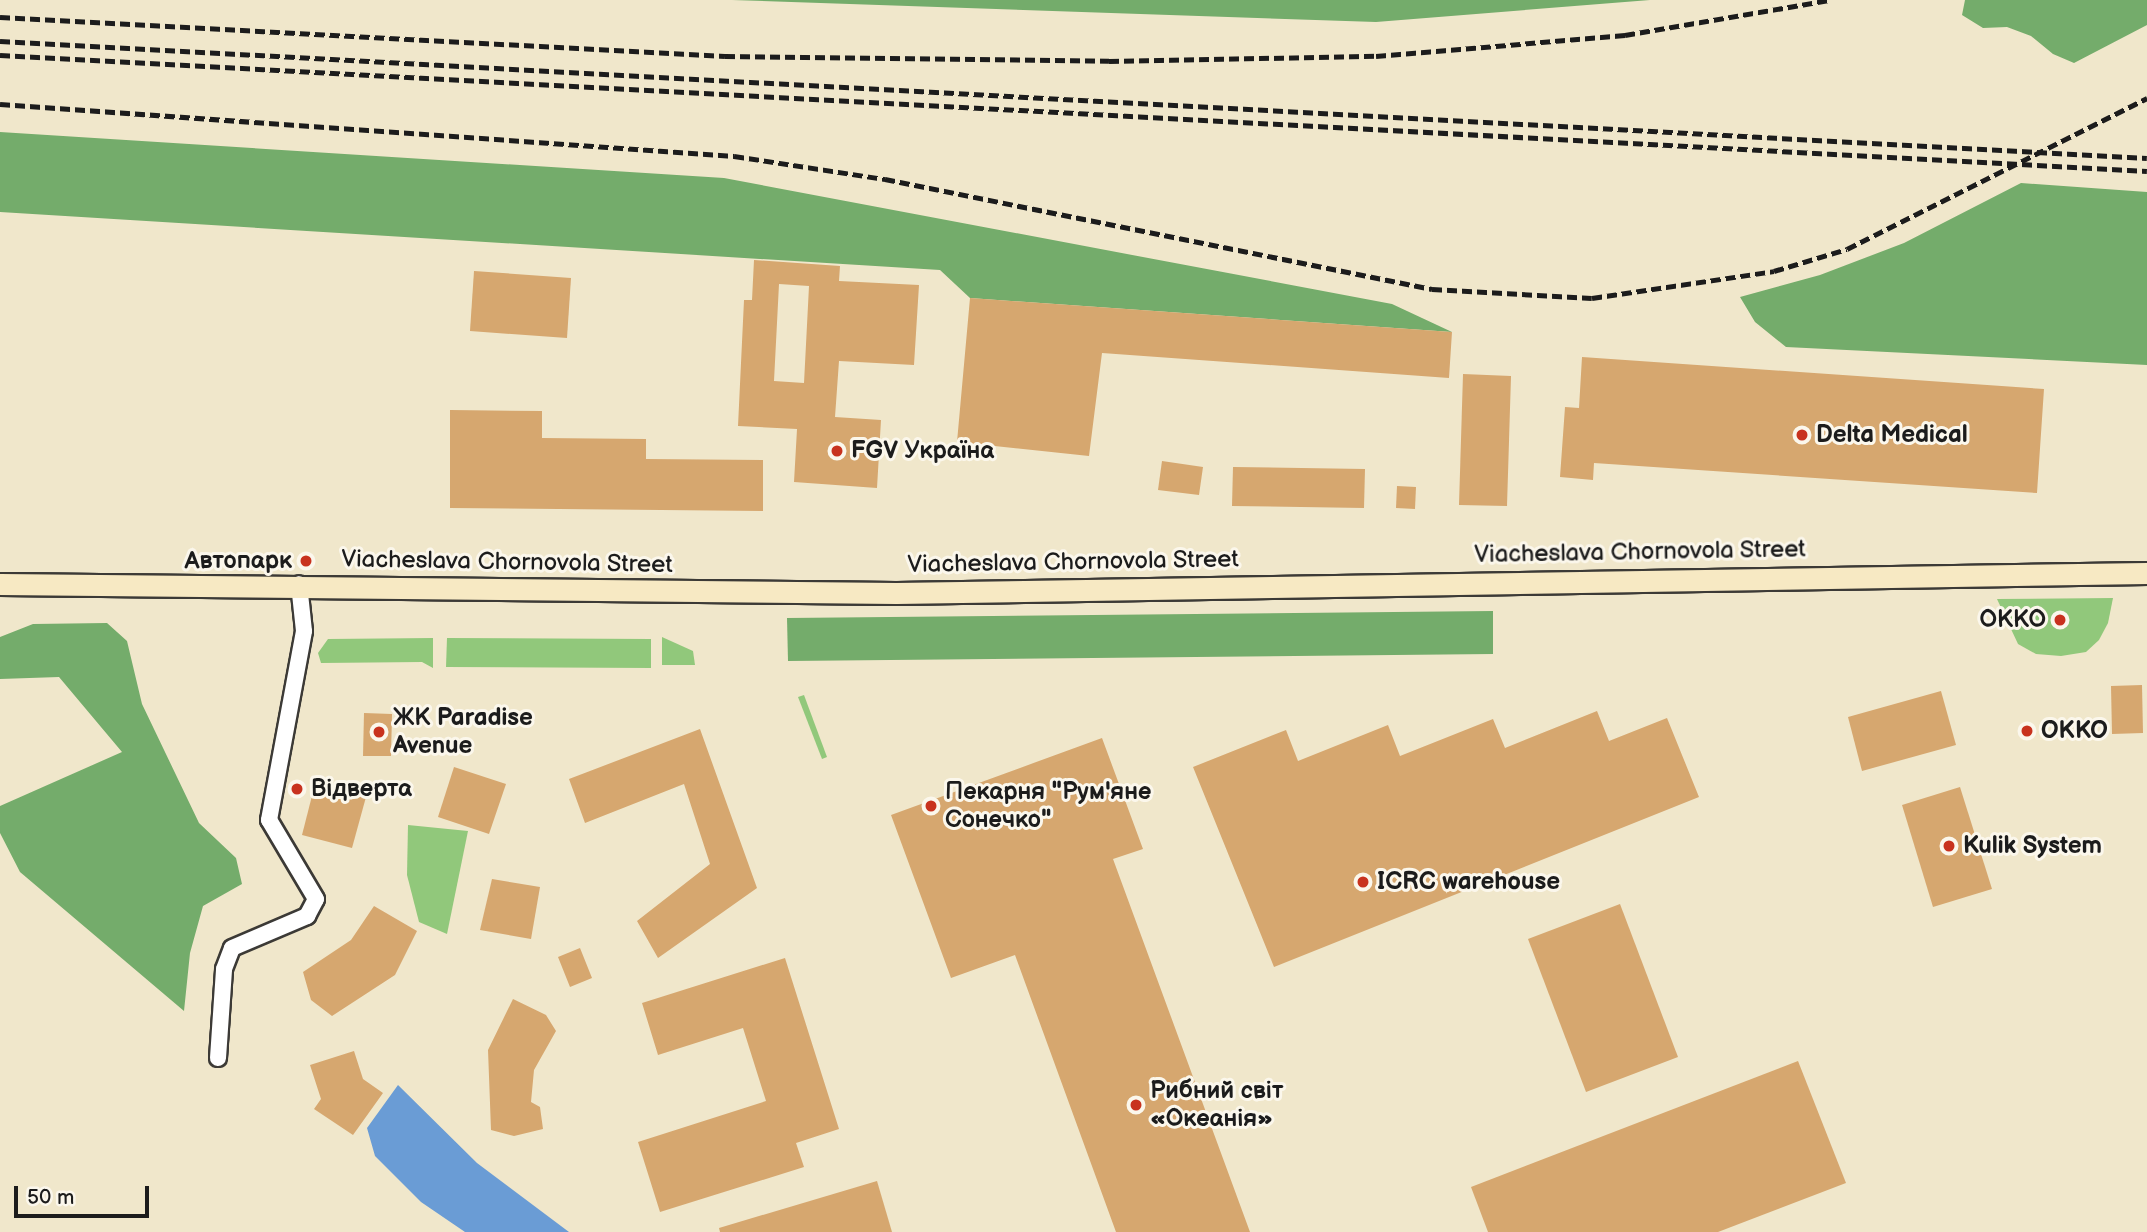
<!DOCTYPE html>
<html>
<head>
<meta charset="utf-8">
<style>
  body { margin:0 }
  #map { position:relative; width:2147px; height:1232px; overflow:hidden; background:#f0e7cb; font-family:"Balsamiq Sans",sans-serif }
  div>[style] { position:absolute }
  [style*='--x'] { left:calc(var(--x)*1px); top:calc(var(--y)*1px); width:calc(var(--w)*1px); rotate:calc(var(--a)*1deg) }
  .green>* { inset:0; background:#91c87b }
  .forest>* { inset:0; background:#74ac6b }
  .water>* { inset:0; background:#6a9cd5 }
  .building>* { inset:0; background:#d6a76f }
  .roads { filter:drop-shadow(2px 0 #3c3a36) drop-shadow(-2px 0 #3c3a36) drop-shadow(0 2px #3c3a36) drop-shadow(0 -2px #3c3a36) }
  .street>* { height:16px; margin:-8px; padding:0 8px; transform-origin:8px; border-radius:8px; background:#fff }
  .secondary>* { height:21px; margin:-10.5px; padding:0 10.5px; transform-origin:10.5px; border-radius:10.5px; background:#f7e9c3 }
  .rail>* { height:5px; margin-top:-2.5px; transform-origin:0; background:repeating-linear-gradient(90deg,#1c1c1c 0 10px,transparent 0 15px) }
  .dots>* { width:19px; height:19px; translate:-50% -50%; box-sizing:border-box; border:4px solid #fbf7ec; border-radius:50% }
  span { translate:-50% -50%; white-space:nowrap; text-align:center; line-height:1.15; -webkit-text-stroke:6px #fbf7ec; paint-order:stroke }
  .poi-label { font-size:24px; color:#1c1c1c; font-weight:700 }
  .left { translate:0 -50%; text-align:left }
  .right { translate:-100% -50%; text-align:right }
  .street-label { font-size:24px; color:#1c1c1c }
  .scale { position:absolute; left:14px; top:1186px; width:135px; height:32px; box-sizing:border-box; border:4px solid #1c1c1c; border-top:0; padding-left:9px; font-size:21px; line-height:24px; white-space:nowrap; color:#1c1c1c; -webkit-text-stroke:5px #fbf7ec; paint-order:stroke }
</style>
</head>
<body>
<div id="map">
  <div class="green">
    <i style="clip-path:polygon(2113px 598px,2108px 623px,2099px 640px,2086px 652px,2061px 656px,2036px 654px,2018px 644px,1997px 599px)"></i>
    <i style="clip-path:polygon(662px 637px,693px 651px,695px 665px,662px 665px)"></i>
    <i style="clip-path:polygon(433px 638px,433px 668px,422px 662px,321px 663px,318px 653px,328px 639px)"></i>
    <i style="clip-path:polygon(447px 638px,651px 639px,651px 668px,446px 667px)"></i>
    <i style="clip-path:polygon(804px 695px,827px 757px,822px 759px,798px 697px)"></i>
    <i style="clip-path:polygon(408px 825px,468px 831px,447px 934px,419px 922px,407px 875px)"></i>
  </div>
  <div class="forest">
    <i style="clip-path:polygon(732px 0,1650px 0,1376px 22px)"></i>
    <i style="clip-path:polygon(1965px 0,2147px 0,2147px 25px,2074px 63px,2053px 54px,2031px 36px,2007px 27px,1983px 28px,1962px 15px)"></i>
    <i style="clip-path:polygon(0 132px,724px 178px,1392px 304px,1452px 332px,970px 298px,940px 270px,0 212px)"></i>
    <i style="clip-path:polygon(2021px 183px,2147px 192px,2147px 365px,1786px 347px,1755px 322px,1740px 297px,1820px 275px,1904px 243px)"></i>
    <i style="clip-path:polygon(1493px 611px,1493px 654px,788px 661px,787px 618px)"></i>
    <i style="clip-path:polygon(107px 623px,127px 641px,142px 704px,199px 823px,236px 858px,242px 884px,203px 906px,190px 953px,184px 1011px,20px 872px,0 833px,0 806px,122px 752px,59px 677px,0 679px,0 637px,33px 624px)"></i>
  </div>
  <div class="water">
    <i style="clip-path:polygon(398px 1085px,477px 1163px,569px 1232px,465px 1232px,421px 1202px,375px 1156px,367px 1128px)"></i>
  </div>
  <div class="building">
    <i style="clip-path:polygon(evenodd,754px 260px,840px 266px,839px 281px,919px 285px,914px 365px,839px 361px,835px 417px,881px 420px,877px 488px,794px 482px,797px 429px,738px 426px,744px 300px,752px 300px,754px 260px,779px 284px,809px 286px,804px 383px,774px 381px,779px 284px)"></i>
    <i style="clip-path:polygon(474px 271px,571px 278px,567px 338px,470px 331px)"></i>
    <i style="clip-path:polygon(970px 298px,1452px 332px,1449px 378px,1102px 353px,1089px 456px,957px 442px)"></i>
    <i style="clip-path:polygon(1582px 357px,2044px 389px,2037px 493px,1594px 463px,1593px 480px,1560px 477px,1565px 407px,1579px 408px)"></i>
    <i style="clip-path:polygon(1463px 374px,1511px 376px,1507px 506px,1459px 505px)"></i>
    <i style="clip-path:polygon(450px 410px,542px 411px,542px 438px,646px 439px,646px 459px,763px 460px,763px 511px,450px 508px)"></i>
    <i style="clip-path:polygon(1162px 461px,1203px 467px,1199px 495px,1158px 490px)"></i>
    <i style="clip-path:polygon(1233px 467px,1365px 469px,1364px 508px,1232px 506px)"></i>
    <i style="clip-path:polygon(1397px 486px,1416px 487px,1415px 509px,1396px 508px)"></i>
    <i style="clip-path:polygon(2142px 685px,2143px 733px,2112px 734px,2111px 686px)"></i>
    <i style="clip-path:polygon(1941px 691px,1956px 745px,1862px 771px,1848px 717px)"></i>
    <i style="clip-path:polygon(1597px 711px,1609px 741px,1667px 718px,1699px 797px,1274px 967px,1193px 767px,1286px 730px,1298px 761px,1388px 725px,1400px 756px,1493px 719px,1505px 748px)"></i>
    <i style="clip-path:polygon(364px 713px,392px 714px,391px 756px,363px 756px)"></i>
    <i style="clip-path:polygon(700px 729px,757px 888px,658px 958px,637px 921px,710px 864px,684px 784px,585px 823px,569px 779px)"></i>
    <i style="clip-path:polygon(1102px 738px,1143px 849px,1113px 859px,1250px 1232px,1116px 1232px,1015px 955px,951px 978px,891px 815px)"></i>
    <i style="clip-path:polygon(454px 767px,506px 784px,489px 834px,438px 817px)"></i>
    <i style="clip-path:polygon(315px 784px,366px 797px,352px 848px,302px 835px)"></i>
    <i style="clip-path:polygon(1960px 787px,1992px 889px,1933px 907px,1902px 805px)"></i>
    <i style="clip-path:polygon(492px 879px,540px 887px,531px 939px,480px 930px)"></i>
    <i style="clip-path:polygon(1620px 904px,1678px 1057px,1586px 1092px,1528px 939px)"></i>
    <i style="clip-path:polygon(374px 906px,417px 931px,395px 975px,332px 1016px,311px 1000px,303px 972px,351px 940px)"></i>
    <i style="clip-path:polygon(580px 948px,592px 978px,570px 987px,558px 957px)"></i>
    <i style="clip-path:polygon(785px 958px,839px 1129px,796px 1143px,804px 1167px,660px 1212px,638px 1142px,766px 1101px,743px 1028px,658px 1055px,642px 1003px)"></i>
    <i style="clip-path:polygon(513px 999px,546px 1015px,556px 1031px,534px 1070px,531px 1102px,540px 1107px,543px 1129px,514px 1136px,491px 1130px,488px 1050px)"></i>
    <i style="clip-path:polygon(354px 1051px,363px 1079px,383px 1093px,353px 1135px,314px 1109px,321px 1099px,310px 1065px)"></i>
    <i style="clip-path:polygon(1798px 1061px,1846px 1183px,1718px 1232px,1488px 1232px,1471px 1187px)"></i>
    <i style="clip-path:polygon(877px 1181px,892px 1232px,720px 1232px,719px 1228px)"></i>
  </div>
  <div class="roads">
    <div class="street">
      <i style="--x:218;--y:1058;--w:89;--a:-86.1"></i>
      <i style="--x:224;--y:969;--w:22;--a:-69"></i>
      <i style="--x:232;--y:948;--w:82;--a:-23.1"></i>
      <i style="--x:307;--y:916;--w:19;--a:-62"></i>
      <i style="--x:316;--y:899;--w:92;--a:-120.7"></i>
      <i style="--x:269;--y:820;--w:192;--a:-79.5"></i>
      <i style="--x:304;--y:631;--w:47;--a:-96.1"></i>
    </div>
    <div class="secondary">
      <i style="--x:0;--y:584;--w:896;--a:0.58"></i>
      <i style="--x:896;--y:593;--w:1251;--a:-0.92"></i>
    </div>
  </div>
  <div class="rail">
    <i style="--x:0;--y:17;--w:726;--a:3.08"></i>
    <i style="--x:725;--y:56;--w:384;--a:0.7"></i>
    <i style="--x:1109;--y:61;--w:267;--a:-1.1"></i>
    <i style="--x:1376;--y:56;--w:250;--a:-4.8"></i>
    <i style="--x:1625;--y:35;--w:207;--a:-9.7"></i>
    <i style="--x:0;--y:41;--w:2150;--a:3.12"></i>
    <i style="--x:0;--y:55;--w:2150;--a:3.09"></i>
    <i style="--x:0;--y:104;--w:736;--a:4.05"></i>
    <i style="--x:734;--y:156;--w:153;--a:8.7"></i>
    <i style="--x:885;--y:179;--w:558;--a:11.37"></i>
    <i style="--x:1432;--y:289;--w:160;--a:3.2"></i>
    <i style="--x:1592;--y:298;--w:184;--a:-8.4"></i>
    <i style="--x:1774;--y:271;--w:76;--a:-16.8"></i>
    <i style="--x:1847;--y:249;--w:336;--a:-26.7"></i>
  </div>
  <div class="dots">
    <i style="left:1802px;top:435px;background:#c8321e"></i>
    <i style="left:837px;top:451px;background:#c8321e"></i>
    <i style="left:306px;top:561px;background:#c8321e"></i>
    <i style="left:2060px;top:620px;background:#c8321e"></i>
    <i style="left:2027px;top:731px;background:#c8321e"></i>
    <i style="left:379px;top:732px;background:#c8321e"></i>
    <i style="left:297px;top:789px;background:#c8321e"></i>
    <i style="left:931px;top:806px;background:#c8321e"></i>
    <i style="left:1949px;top:846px;background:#c8321e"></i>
    <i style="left:1363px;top:882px;background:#c8321e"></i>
    <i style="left:1136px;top:1105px;background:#c8321e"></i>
  </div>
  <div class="poi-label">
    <span class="left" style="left:1816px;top:435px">Delta Medical</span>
    <span class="left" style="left:851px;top:451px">FGV Україна</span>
    <span class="right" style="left:292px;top:561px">Автопарк</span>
    <span class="right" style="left:2046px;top:620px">ОККО</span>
    <span class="left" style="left:393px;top:732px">ЖК Paradise<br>Avenue</span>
    <span class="left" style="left:2041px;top:731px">OKKO</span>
    <span class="left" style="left:311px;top:789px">Відверта</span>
    <span class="left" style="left:945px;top:806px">Пекарня "Рум'яне<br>Сонечко"</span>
    <span class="left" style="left:1963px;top:846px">Kulik System</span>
    <span class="left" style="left:1377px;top:882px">ICRC warehouse</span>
    <span class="left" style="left:1150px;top:1105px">Рибний світ<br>«Океанія»</span>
  </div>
  <div class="street-label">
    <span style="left:1640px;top:552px;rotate:-1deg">Viacheslava Chornovola Street</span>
    <span style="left:507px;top:562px;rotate:1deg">Viacheslava Chornovola Street</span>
    <span style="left:1073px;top:562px;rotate:-1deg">Viacheslava Chornovola Street</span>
  </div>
  <div class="scale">50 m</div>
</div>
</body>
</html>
